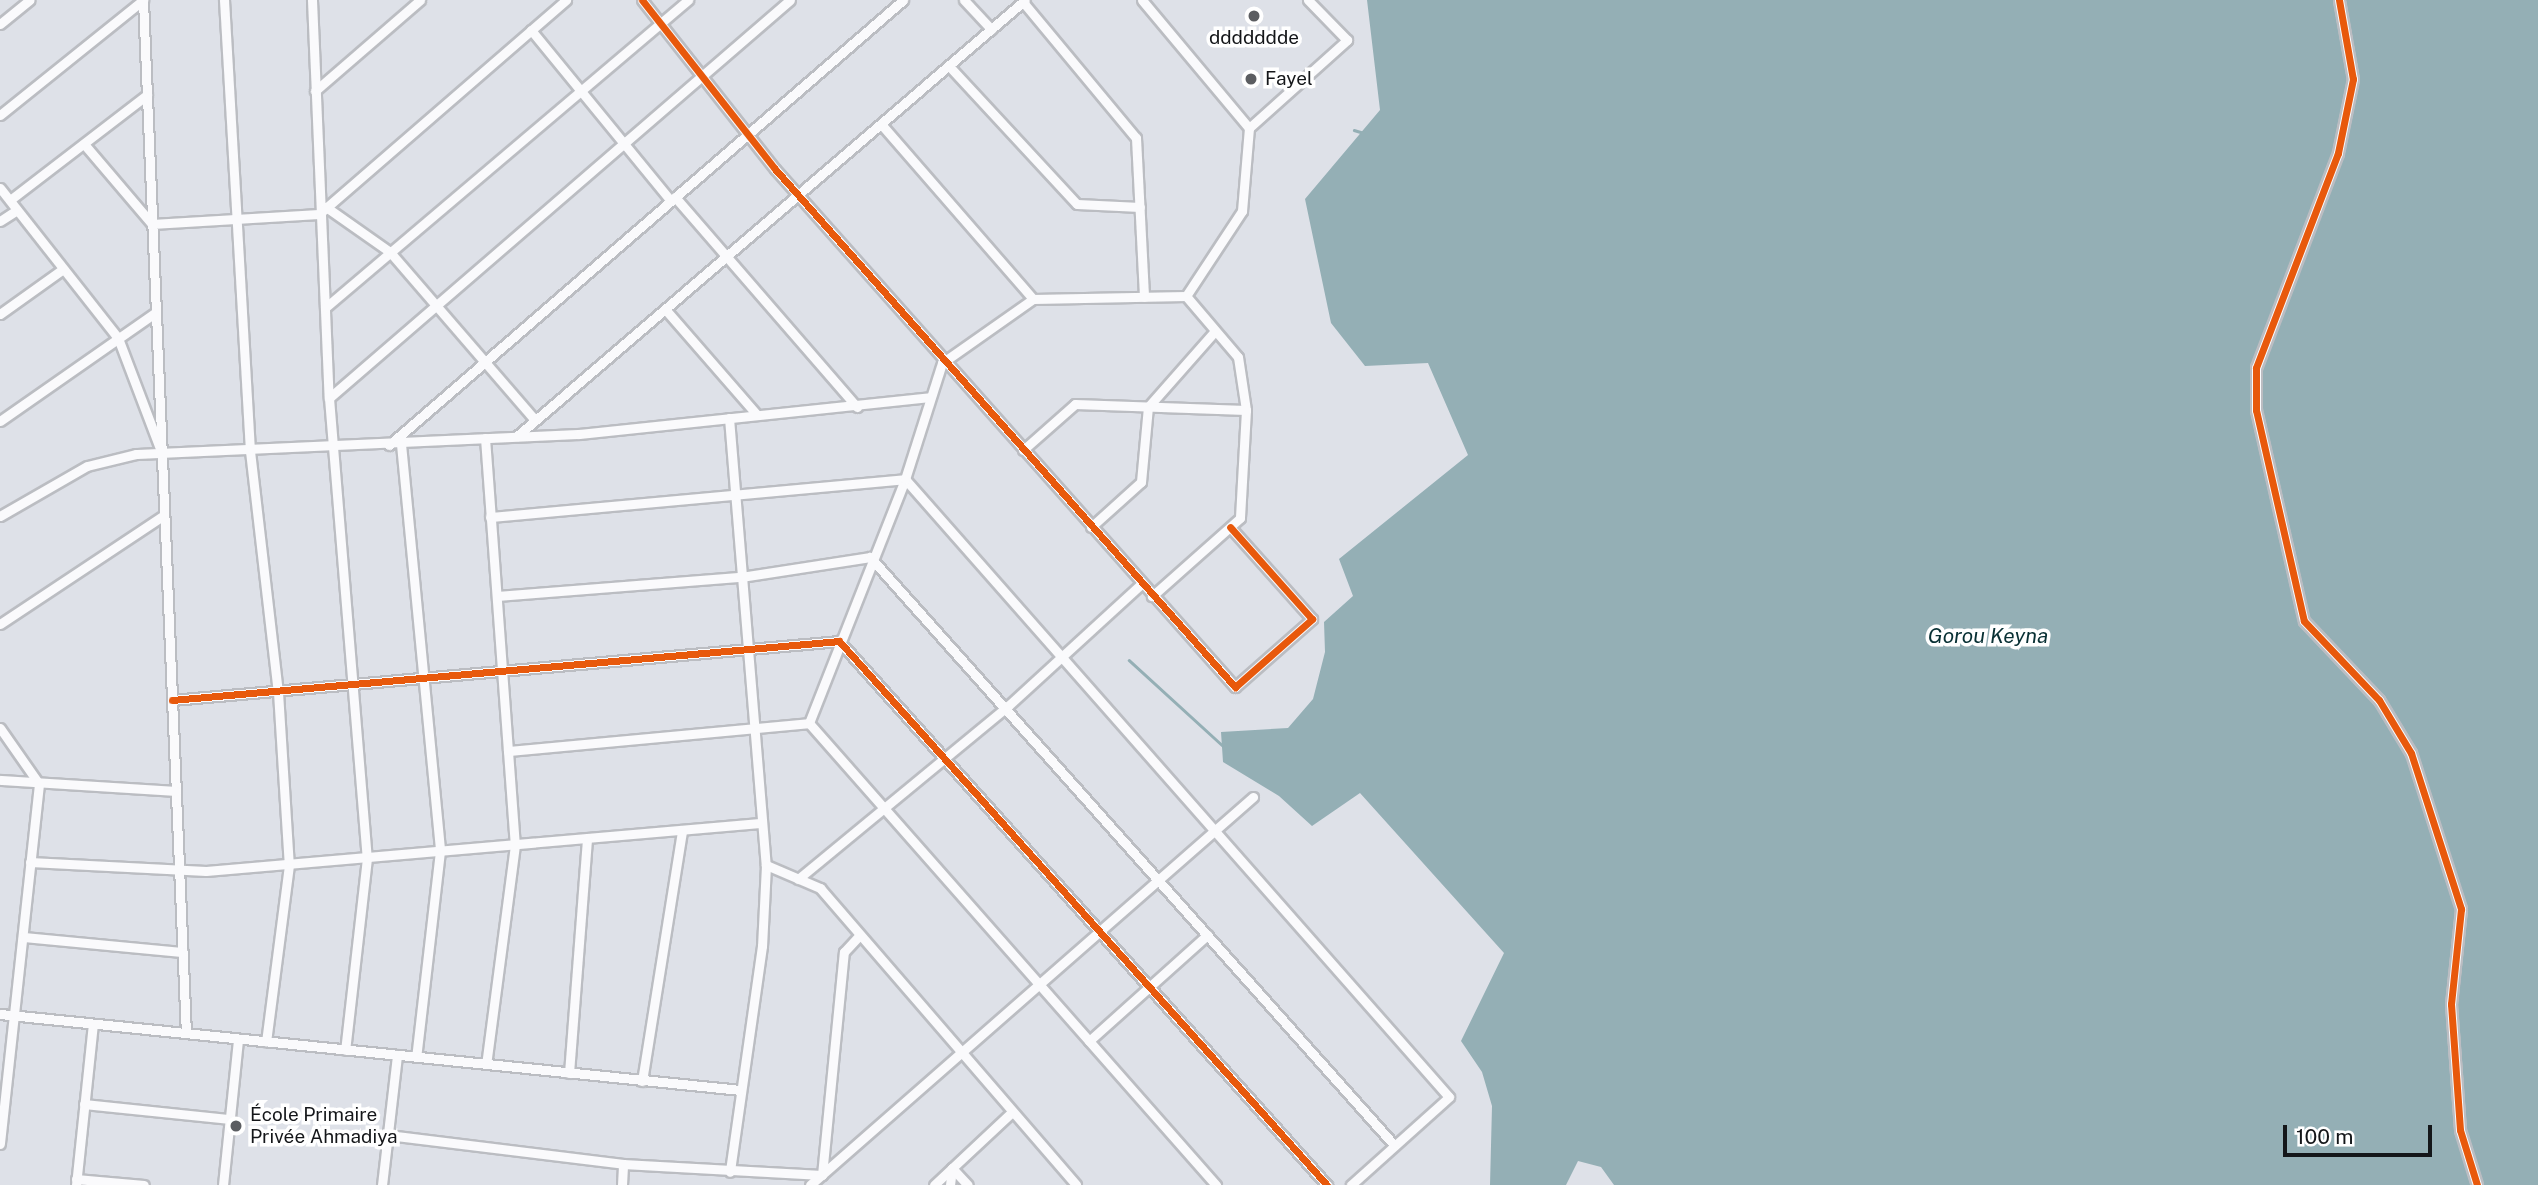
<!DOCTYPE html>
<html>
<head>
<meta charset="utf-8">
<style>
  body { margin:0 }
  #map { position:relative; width:2538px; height:1185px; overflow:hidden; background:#dee1e8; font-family:"Public Sans",sans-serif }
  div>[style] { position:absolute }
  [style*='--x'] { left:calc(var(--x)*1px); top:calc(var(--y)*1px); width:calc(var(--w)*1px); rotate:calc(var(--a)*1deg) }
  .water>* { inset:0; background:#94afb5 }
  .stream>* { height:2.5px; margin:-1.25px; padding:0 1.25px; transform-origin:1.25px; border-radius:1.25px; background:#94afb5 }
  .roads { filter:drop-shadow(2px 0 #bbbdc2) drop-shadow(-2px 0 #bbbdc2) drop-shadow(0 2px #bbbdc2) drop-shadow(0 -2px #bbbdc2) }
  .minor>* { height:9px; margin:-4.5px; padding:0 4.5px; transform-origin:4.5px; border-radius:4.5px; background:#fafafc }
  .cycleway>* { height:7px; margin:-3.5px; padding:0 3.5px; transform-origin:3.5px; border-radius:3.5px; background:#e8590c }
  .dots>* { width:19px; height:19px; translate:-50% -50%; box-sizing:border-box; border:4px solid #fff; border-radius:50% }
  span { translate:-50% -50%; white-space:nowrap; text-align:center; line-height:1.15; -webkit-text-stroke:7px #fff; paint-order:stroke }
  .poi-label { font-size:19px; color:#141619 }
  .left { translate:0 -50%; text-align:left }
  .water-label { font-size:21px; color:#083034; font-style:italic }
  .scale { position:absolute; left:2283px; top:1125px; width:149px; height:32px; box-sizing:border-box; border:4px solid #141619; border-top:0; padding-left:9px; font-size:21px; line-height:24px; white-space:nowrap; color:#141619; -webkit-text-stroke:5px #fff; paint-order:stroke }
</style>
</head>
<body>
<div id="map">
  <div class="water">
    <i style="clip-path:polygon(1367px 0,2538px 0,2538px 1185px,1614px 1185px,1601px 1167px,1578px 1161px,1566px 1185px,1490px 1185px,1492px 1106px,1482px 1072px,1461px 1041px,1504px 953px,1360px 793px,1312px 826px,1279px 796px,1223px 762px,1221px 732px,1288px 728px,1313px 699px,1325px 652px,1324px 622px,1353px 596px,1339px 559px,1468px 455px,1428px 363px,1365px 366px,1331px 323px,1305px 199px,1380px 110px)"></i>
  </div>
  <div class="stream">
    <i style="--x:1354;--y:130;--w:10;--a:17"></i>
    <i style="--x:1129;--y:660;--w:126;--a:42.4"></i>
  </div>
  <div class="roads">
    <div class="minor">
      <i style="--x:143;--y:0;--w:1034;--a:87.62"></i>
      <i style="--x:224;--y:0;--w:452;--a:86.7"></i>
      <i style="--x:250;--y:451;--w:243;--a:83.4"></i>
      <i style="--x:278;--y:692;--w:173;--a:86.4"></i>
      <i style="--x:289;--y:865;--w:178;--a:97.4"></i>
      <i style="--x:312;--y:0;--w:398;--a:87.6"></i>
      <i style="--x:329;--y:398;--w:462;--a:85.3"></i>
      <i style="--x:367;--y:858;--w:193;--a:96.5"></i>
      <i style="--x:642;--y:0;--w:215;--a:51.8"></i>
      <i style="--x:775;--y:169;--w:693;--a:48.39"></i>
      <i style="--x:1235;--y:687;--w:103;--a:-41.4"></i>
      <i style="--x:1312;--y:619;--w:123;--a:-131.7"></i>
      <i style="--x:964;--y:0;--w:40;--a:47"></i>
      <i style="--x:1142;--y:0;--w:167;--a:50.1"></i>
      <i style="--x:2339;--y:0;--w:80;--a:80"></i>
      <i style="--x:2353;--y:79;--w:76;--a:101.5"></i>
      <i style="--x:2338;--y:153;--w:230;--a:110.9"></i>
      <i style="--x:2256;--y:368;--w:42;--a:90"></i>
      <i style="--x:2256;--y:410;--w:216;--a:77.2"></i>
      <i style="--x:2304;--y:621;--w:109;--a:46.5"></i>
      <i style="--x:2379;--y:700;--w:62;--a:58.9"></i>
      <i style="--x:2411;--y:753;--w:164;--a:72.2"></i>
      <i style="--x:2461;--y:909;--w:96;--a:96"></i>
      <i style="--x:2451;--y:1004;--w:126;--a:85.9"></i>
      <i style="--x:2460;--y:1130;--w:58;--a:72.8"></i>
      <i style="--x:1023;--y:2;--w:177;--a:50.3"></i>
      <i style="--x:1136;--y:138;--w:159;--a:87.1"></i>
      <i style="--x:0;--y:24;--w:38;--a:-39"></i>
      <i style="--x:531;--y:30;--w:221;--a:50.7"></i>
      <i style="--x:949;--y:66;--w:188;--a:47.2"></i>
      <i style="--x:1077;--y:204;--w:63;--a:2.7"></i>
      <i style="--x:315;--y:91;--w:139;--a:-40.9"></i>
      <i style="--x:0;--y:115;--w:184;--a:-38.8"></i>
      <i style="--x:881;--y:124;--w:232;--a:49"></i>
      <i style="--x:84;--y:144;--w:105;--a:49.6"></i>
      <i style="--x:152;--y:224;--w:167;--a:-3.4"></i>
      <i style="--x:319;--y:214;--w:327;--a:-40.9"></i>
      <i style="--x:0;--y:188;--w:191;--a:51.8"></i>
      <i style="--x:118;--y:338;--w:116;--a:69.2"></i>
      <i style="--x:675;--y:197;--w:278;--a:49.1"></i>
      <i style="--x:10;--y:200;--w:173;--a:-37.5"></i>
      <i style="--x:326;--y:207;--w:78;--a:35.1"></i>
      <i style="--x:390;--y:252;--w:222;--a:49.2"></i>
      <i style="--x:0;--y:221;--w:20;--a:-33"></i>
      <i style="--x:1186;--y:296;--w:102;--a:-56.6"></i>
      <i style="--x:1242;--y:211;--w:83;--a:-85.2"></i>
      <i style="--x:1249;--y:128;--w:132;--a:-41.9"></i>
      <i style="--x:1347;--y:40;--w:56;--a:-134.3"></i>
      <i style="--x:1186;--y:296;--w:80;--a:49.6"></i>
      <i style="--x:1238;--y:357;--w:54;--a:81.4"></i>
      <i style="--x:326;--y:307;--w:475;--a:-40.3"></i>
      <i style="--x:665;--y:309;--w:140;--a:49"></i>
      <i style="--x:0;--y:314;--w:77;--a:-35.5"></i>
      <i style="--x:329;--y:398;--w:609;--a:-40.81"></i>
      <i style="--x:729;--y:418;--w:449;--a:85.3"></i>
      <i style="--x:766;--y:865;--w:81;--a:92.8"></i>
      <i style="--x:762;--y:946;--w:228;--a:98.1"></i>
      <i style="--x:0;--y:421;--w:190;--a:-34.9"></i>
      <i style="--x:517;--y:436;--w:669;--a:-40.64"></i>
      <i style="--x:485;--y:438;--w:408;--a:85.8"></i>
      <i style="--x:515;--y:845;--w:221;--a:97.5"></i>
      <i style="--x:401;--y:444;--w:409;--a:84.5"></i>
      <i style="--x:440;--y:851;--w:207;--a:96.6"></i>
      <i style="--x:389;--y:445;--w:680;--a:-40.88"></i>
      <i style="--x:1023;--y:450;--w:69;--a:-41.5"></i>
      <i style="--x:1075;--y:404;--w:171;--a:2"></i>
      <i style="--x:1246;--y:410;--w:108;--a:93.2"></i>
      <i style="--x:1240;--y:518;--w:118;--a:138.4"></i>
      <i style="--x:0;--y:516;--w:100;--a:-29.9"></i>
      <i style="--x:87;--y:466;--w:50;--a:-13.8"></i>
      <i style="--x:136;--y:454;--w:443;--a:-2.6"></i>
      <i style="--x:579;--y:434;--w:353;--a:-6"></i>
      <i style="--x:490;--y:517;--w:417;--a:-5.2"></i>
      <i style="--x:905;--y:479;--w:823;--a:48.64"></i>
      <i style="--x:1449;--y:1097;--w:132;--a:138.1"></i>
      <i style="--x:1091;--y:527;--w:67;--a:-42"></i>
      <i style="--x:1141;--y:482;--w:75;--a:-84.7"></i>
      <i style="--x:1148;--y:407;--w:101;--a:-48.6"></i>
      <i style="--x:497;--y:596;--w:245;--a:-4.5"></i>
      <i style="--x:741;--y:577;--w:131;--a:-8.8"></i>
      <i style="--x:870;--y:557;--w:788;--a:48.29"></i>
      <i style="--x:0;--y:624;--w:197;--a:-33.6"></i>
      <i style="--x:172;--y:700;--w:670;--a:-5.05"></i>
      <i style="--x:839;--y:641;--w:731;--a:48.11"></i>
      <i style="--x:809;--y:723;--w:262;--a:-68.5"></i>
      <i style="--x:905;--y:479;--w:122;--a:-72.3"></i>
      <i style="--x:942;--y:363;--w:111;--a:-35.1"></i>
      <i style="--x:1033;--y:299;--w:153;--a:-1.1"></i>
      <i style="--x:809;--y:723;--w:616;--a:48.62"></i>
      <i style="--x:0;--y:728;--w:68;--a:55.1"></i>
      <i style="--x:39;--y:784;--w:362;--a:96.2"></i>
      <i style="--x:508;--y:751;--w:302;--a:-5.3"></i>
      <i style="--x:0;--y:780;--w:176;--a:3.6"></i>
      <i style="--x:30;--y:862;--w:176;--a:2.9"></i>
      <i style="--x:206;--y:871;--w:556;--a:-4.95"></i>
      <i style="--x:766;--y:865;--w:59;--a:23.1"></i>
      <i style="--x:820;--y:888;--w:392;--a:49.2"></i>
      <i style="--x:798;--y:879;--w:272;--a:-39.5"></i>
      <i style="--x:1008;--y:706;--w:180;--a:-42.5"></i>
      <i style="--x:23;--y:937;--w:160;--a:5.4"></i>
      <i style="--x:0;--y:1014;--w:744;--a:5.86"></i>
      <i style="--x:1089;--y:1041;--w:159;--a:-41.9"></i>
      <i style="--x:569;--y:1073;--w:235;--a:-85.6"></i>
      <i style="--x:642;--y:1081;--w:254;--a:-80.9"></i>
      <i style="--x:84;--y:1104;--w:147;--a:5.9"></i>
      <i style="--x:388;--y:1135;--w:237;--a:7"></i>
      <i style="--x:623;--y:1164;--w:199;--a:3.2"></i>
      <i style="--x:822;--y:1175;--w:224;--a:-84.4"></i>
      <i style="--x:844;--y:952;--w:23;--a:-47"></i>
      <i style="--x:952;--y:1168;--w:23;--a:47"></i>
      <i style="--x:76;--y:1179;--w:68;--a:5"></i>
      <i style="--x:76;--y:1185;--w:162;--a:-84"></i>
      <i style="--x:223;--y:1185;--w:147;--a:-84.1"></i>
      <i style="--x:382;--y:1185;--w:131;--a:-83.4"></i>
      <i style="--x:622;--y:1185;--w:21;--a:-87"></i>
      <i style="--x:810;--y:1185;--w:589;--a:-41.21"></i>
      <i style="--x:934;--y:1185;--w:107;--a:-43.1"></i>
      <i style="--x:950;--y:1185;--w:17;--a:-83"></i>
    </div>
  </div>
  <div class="cycleway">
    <i style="--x:642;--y:0;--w:215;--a:51.8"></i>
    <i style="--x:775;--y:169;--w:693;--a:48.39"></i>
    <i style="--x:1235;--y:687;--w:103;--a:-41.4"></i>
    <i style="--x:1312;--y:619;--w:123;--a:-131.7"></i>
    <i style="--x:2339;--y:0;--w:80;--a:80"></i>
    <i style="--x:2353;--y:79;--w:76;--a:101.5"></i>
    <i style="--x:2338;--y:153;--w:230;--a:110.9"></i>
    <i style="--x:2256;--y:368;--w:42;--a:90"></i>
    <i style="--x:2256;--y:410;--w:216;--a:77.2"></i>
    <i style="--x:2304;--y:621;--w:109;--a:46.5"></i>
    <i style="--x:2379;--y:700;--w:62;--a:58.9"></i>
    <i style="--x:2411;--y:753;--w:164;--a:72.2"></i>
    <i style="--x:2461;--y:909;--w:96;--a:96"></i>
    <i style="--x:2451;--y:1004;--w:126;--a:85.9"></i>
    <i style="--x:2460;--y:1130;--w:58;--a:72.8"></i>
    <i style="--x:172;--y:700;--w:670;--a:-5.05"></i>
    <i style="--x:839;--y:641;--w:731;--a:48.11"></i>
  </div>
  <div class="dots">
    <i style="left:1254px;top:16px;background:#5b5d61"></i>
    <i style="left:1251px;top:79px;background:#5b5d61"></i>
    <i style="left:236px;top:1126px;background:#5b5d61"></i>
  </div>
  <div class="poi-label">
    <span style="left:1254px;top:38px">ddddddde</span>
    <span class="left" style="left:1265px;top:79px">Fayel</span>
    <span class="left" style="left:250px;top:1126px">École Primaire<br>Privée Ahmadiya</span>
  </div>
  <div class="water-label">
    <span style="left:1988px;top:636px">Gorou Keyna</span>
  </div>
  <div class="scale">100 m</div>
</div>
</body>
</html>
